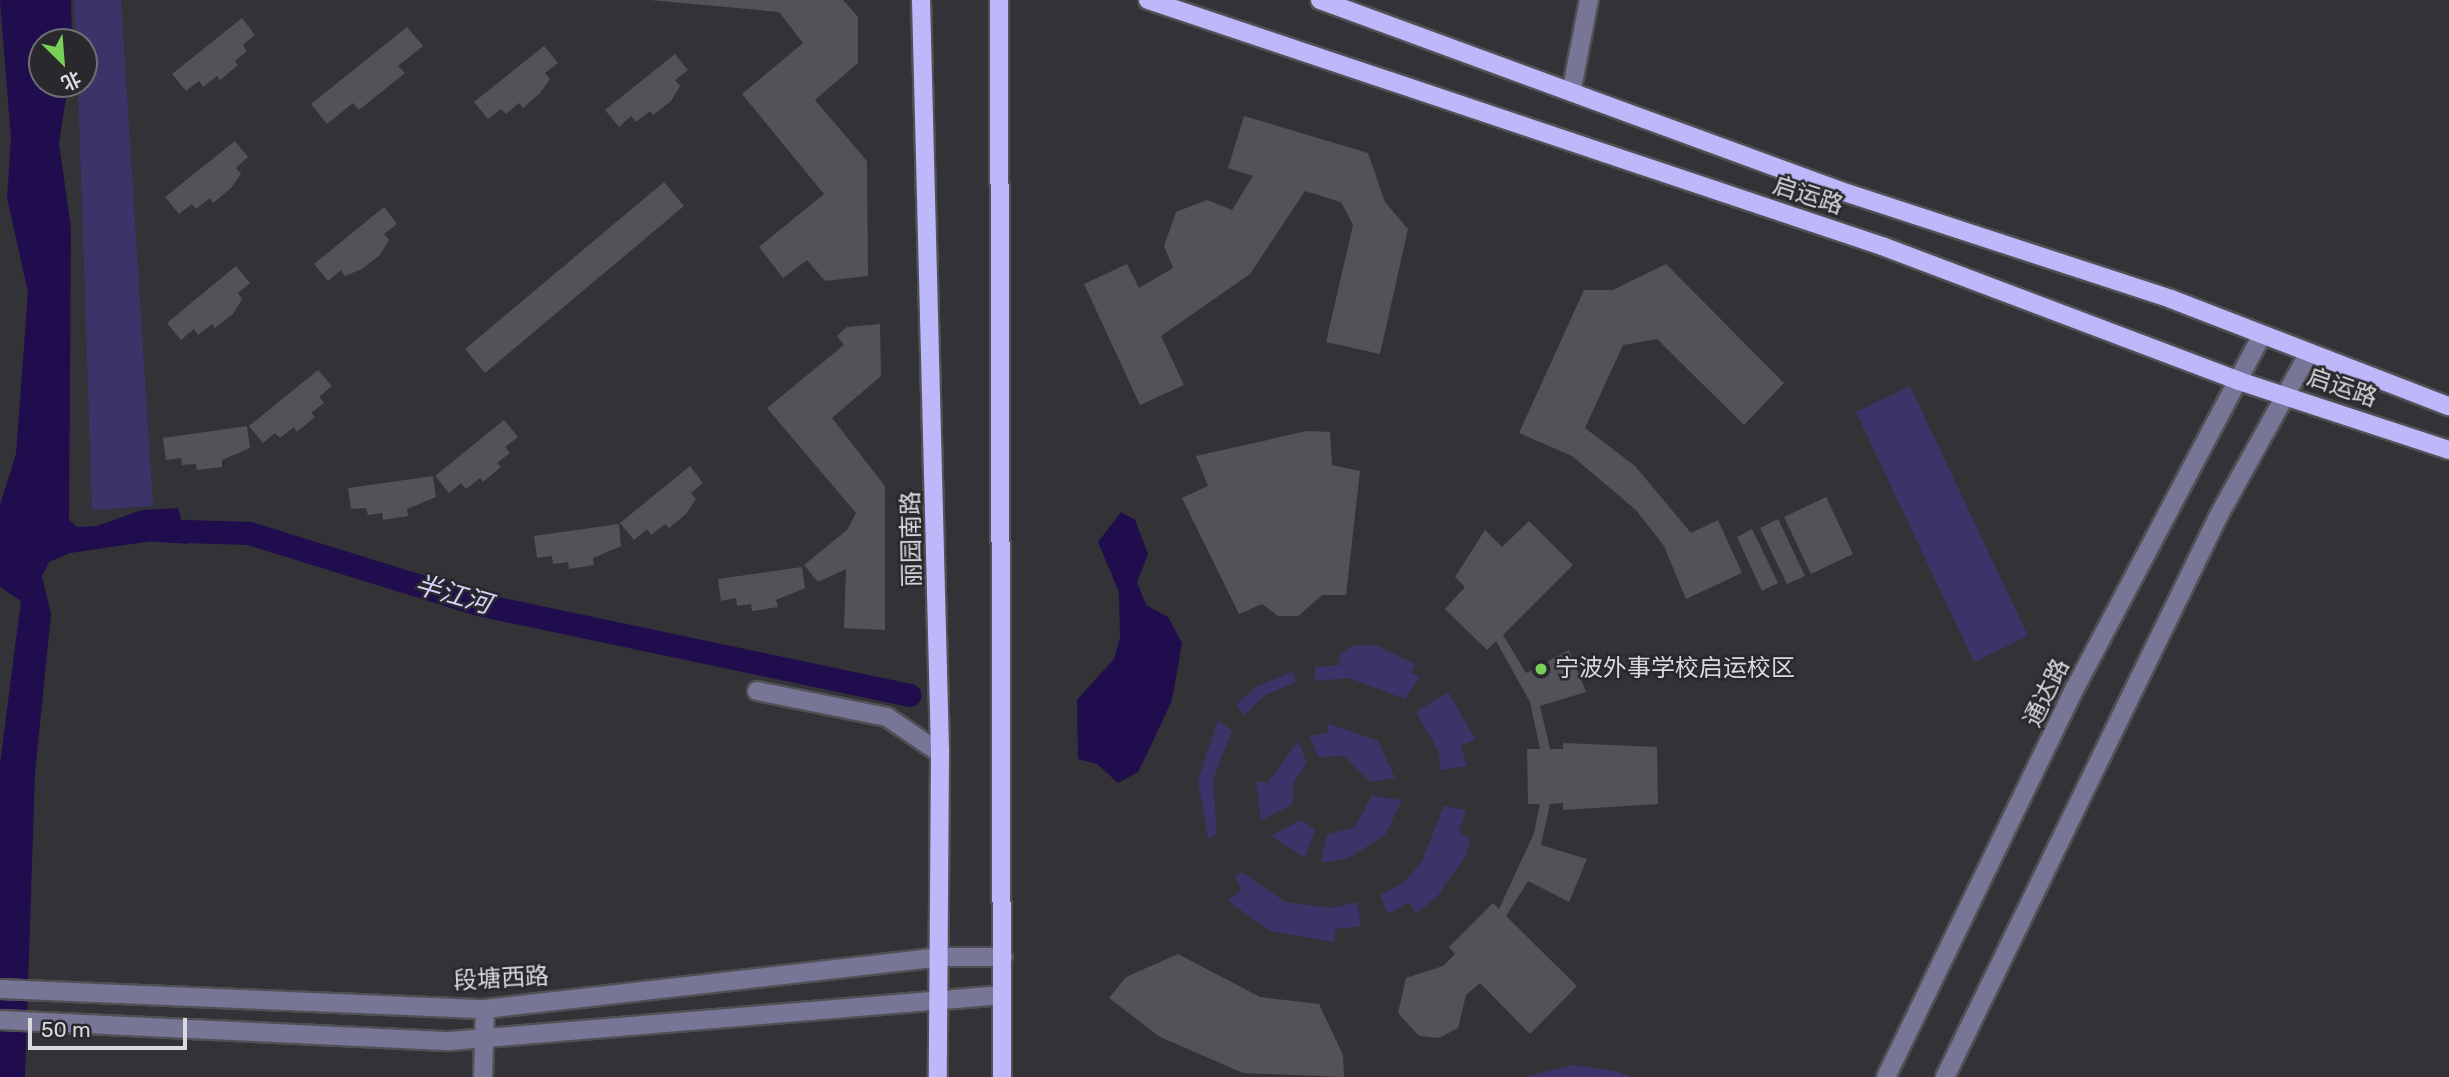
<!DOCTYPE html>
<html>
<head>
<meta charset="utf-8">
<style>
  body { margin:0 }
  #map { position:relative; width:2449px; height:1077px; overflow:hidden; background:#323237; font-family:Rubik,"Noto Sans SC",sans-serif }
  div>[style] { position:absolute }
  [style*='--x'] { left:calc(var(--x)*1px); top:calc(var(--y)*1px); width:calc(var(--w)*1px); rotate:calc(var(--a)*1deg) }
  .green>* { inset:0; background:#3c3468 }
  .water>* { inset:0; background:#200d4e }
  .canal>* { height:23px; margin:-11.5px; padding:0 11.5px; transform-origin:11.5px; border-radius:11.5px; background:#200d4e }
  .building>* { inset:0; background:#525258 }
  .roads { filter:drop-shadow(2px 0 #505055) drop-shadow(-2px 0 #505055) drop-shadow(0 2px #505055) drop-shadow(0 -2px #505055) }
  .minor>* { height:18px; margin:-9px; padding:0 9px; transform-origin:9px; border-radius:9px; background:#787696 }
  .major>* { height:18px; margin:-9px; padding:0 9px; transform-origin:9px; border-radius:9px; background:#bdb8fa }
  .dots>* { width:19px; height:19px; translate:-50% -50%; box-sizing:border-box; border:4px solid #28282d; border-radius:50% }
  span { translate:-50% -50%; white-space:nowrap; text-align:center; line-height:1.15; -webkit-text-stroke:5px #28282d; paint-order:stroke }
  .street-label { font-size:24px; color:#dadadd }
  .poi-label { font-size:24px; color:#dadadd }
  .left { translate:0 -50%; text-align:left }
  .water-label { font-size:26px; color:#d4d2fa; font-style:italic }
  .north { position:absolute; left:28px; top:28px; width:70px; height:70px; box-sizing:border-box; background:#28282d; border:2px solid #6f6f73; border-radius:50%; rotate:155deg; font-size:19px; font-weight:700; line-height:28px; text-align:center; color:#dadadd }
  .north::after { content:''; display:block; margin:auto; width:24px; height:32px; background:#79d158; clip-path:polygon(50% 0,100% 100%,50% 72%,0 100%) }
  .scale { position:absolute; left:28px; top:1018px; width:159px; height:32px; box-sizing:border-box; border:4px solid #dadadd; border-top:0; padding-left:9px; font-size:21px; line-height:24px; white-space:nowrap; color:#dadadd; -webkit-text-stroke:5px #28282d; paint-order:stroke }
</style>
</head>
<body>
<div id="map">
  <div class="green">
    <i style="clip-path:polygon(74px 0,121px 0,153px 506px,92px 510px,78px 84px,84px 84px,84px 42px,76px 42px)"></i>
    <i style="clip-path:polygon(1910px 386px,2028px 636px,1974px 662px,1856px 412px)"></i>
    <i style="clip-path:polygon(1355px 645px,1378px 646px,1415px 664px,1411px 673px,1420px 676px,1405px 699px,1349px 678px,1315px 681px,1315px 667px,1340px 665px,1339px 655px)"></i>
    <i style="clip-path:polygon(1293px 671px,1296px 682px,1265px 695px,1244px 715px,1236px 705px,1256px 687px)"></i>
    <i style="clip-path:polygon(1448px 692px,1476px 740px,1461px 745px,1467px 766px,1440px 770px,1439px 752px,1416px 712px)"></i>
    <i style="clip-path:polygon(1218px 720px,1232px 731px,1213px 780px,1217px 834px,1208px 839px,1198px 780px)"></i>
    <i style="clip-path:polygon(1327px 723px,1378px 741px,1395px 778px,1370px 782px,1344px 756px,1318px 757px,1310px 736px,1328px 733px)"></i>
    <i style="clip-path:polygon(1298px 741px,1307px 763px,1293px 784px,1293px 804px,1261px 820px,1256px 781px,1268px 783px)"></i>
    <i style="clip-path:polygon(1372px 796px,1402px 800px,1385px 835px,1347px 859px,1321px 862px,1327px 834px,1354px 828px)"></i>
    <i style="clip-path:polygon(1444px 806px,1466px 810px,1459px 831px,1470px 839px,1466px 855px,1436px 898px,1416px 913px,1409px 902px,1388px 914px,1380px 895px,1403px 883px,1421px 863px)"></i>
    <i style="clip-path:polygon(1301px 820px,1315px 830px,1305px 858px,1271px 836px)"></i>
    <i style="clip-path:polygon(1242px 872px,1285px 902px,1333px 908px,1357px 902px,1361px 926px,1336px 929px,1334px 942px,1270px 931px,1228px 901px,1241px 890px,1235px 877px)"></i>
    <i style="clip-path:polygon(1573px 1065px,1615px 1071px,1632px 1077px,1524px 1077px)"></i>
  </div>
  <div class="water">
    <i style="clip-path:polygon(0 0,71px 0,72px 42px,42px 42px,42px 84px,68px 84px,59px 143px,71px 229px,69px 520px,77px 527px,97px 526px,142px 510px,178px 508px,188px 544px,153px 541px,70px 553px,49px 562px,42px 576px,51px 614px,35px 773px,25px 1077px,0 1077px,0 764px,21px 601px,0 587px,0 505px,16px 454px,28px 292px,7px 198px,11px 139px)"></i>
    <i style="clip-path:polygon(1121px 512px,1135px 520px,1148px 554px,1137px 582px,1146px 605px,1168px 617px,1182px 643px,1172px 700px,1148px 752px,1138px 772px,1118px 783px,1097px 764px,1078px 759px,1077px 700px,1114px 659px,1120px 638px,1119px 592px,1098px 542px)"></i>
  </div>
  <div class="canal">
    <i style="--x:155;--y:530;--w:94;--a:1.8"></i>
    <i style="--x:249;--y:533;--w:240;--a:17.2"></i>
    <i style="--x:478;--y:604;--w:441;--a:11.9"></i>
  </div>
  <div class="building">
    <i style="clip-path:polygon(650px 0,843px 0,858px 17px,858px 63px,815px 100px,867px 161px,868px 276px,825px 281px,807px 260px,783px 278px,759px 247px,824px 194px,742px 94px,803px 43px,779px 12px)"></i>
    <i style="clip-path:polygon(242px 18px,255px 35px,243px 45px,247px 51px,235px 61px,238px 65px,220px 80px,217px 76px,203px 87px,199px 81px,186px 91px,172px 74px)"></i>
    <i style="clip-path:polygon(407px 27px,423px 46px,398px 66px,405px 73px,359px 110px,353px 103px,327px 124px,311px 104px)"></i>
    <i style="clip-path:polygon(544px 46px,558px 63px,545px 73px,550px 79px,540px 93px,523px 108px,519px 103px,506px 114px,501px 109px,488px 119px,474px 102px)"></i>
    <i style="clip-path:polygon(675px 54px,688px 70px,675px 80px,680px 86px,671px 101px,653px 115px,650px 111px,636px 122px,631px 116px,619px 127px,605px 110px)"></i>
    <i style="clip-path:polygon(1244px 116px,1368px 153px,1385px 202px,1408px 229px,1380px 354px,1326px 342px,1353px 225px,1341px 202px,1305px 191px,1250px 274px,1161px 336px,1184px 385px,1140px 405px,1084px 284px,1127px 264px,1139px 288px,1173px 268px,1164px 246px,1176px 212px,1207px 200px,1232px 210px,1253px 176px,1228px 168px)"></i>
    <i style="clip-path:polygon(235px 141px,248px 157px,236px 168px,241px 174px,231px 188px,213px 203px,210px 198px,196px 209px,192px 204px,179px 214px,165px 197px)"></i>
    <i style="clip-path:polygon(664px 182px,684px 206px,485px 373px,465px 349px)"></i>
    <i style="clip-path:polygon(384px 207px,397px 224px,384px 234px,389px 240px,380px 255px,362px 269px,345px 276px,341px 270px,328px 281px,314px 264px)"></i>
    <i style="clip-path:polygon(1666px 264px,1784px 383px,1744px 425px,1657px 339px,1623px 345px,1585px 428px,1635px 466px,1691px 533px,1718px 520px,1742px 573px,1686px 599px,1664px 546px,1636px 510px,1572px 456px,1519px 433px,1584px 290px,1613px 290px)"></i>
    <i style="clip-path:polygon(236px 266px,250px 283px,238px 293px,242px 299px,233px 314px,215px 328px,212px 324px,198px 335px,194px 329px,181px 340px,167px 323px)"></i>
    <i style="clip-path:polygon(880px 324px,881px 376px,832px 418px,885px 486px,885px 630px,844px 628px,846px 569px,818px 582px,804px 565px,847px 530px,856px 513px,767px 408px,844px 345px,837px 336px,847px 327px)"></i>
    <i style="clip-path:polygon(318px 370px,332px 386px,319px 397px,324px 403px,311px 413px,315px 417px,297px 432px,294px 427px,280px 438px,275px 433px,263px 443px,249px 426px)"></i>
    <i style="clip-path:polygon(504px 420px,518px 437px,505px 447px,510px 453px,497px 463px,501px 467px,483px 482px,480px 478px,466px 489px,461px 483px,449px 493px,435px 476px)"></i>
    <i style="clip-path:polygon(247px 426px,250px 448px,222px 460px,222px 467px,197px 470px,196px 464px,182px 465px,181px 458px,166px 460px,163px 438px)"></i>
    <i style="clip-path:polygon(1307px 431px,1330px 432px,1332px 465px,1360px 471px,1346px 595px,1322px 595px,1298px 616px,1278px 616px,1262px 604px,1239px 614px,1182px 498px,1208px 486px,1196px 456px)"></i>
    <i style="clip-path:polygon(690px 466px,703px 483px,691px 493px,696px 499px,686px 514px,669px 528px,665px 524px,651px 535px,647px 529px,634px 540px,620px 523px)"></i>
    <i style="clip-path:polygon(433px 476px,436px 497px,407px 509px,408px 516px,383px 520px,382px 513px,368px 515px,366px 508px,351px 509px,348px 488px)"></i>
    <i style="clip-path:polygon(1826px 497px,1853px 554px,1811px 574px,1784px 517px)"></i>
    <i style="clip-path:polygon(1778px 519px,1805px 576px,1787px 584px,1760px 528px)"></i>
    <i style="clip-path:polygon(1529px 521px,1573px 565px,1503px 635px,1526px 673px,1569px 650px,1586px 692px,1540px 706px,1550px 749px,1563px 749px,1563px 743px,1657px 747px,1658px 804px,1563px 810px,1563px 803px,1550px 804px,1541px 845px,1587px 859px,1569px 902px,1528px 881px,1506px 916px,1577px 986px,1530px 1034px,1480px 983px,1466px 995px,1458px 1028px,1439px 1038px,1419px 1036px,1398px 1013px,1406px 978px,1443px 966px,1455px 954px,1449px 947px,1493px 903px,1499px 909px,1534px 833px,1540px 804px,1528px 804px,1527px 749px,1540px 749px,1530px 702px,1496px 641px,1487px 650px,1445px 609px,1465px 587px,1455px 577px,1485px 530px,1502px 547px)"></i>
    <i style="clip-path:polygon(619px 524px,621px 546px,593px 558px,594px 565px,569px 569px,568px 562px,553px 564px,552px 556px,537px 558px,534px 536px)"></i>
    <i style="clip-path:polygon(1752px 529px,1778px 583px,1762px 591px,1737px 537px)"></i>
    <i style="clip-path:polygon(802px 567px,805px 588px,776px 600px,778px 607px,752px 611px,751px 604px,737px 606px,736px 598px,721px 601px,718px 579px)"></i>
    <i style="clip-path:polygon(1178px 954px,1260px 997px,1319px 1004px,1343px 1055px,1344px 1077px,1243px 1073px,1160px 1037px,1109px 998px,1126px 977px)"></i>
  </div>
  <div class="roads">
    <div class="minor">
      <i style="--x:1572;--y:88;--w:90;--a:-79.1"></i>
      <i style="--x:757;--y:691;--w:133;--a:11.3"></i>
      <i style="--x:887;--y:717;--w:64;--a:34.2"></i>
      <i style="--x:0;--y:989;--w:485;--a:2.4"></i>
      <i style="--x:485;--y:1009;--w:457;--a:-6.5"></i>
      <i style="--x:939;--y:957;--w:64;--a:0"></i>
      <i style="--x:0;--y:1020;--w:450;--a:2.7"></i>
      <i style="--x:450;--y:1041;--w:554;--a:-4.76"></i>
      <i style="--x:483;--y:1077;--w:68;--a:-88.3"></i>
      <i style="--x:1886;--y:1077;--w:432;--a:-64.1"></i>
      <i style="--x:2075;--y:688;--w:399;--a:-62.1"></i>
      <i style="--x:1945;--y:1077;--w:627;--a:-64.01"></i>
      <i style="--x:2220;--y:513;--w:181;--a:-60.9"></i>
    </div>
    <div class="major">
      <i style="--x:921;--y:0;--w:753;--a:88.55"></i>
      <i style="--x:940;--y:753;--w:324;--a:90.4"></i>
      <i style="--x:999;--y:0;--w:1077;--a:89.84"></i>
      <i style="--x:1148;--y:0;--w:774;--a:18.53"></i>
      <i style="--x:1882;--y:246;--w:382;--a:20.7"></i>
      <i style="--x:2239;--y:381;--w:221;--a:18.2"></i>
      <i style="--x:1320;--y:0;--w:552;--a:20.14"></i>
      <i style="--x:1838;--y:190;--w:350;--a:18.1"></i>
      <i style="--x:2171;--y:299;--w:298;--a:21.1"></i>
    </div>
  </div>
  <div class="dots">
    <i style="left:1541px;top:669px;background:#79d158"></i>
  </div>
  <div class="street-label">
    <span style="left:1808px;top:196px;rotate:18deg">启运路</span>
    <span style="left:2342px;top:388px;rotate:19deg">启运路</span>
    <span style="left:912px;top:539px;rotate:-91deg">丽园南路</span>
    <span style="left:2047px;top:693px;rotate:-64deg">通达路</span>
    <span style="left:501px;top:979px;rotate:-3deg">段塘西路</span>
  </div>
  <div class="poi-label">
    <span class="left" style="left:1555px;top:669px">宁波外事学校启运校区</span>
  </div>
  <div class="water-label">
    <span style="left:453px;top:595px;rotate:16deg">半江河</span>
  </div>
  <div class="north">北</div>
  <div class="scale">50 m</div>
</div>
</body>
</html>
